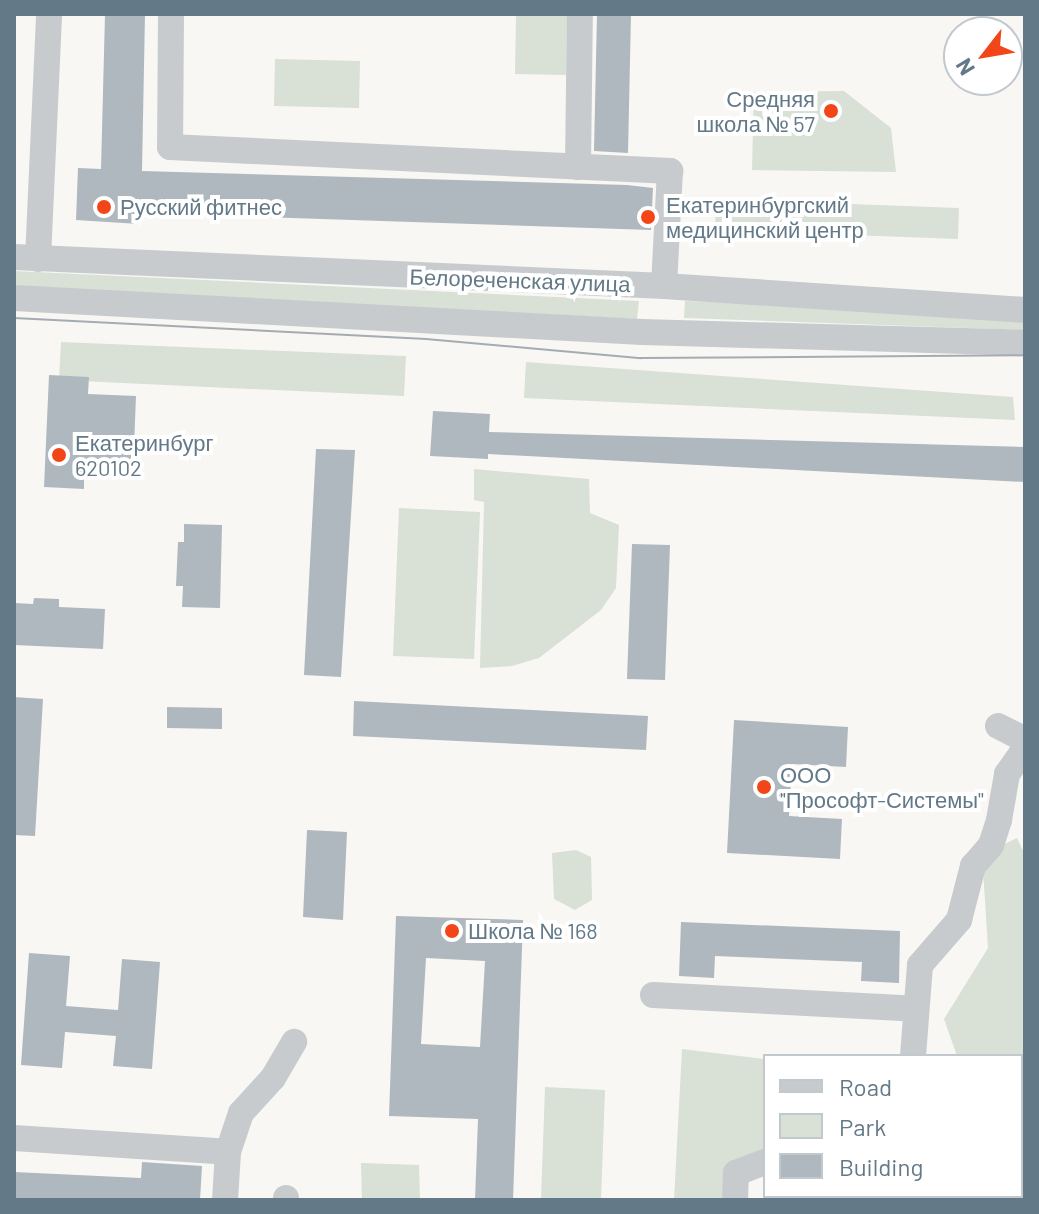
<!DOCTYPE html>
<html>
<head>
<meta charset="utf-8">
<style>
  body { margin:0 }
  #map { position:relative; width:1039px; height:1214px; overflow:hidden; background:#f8f7f4; font-family:Barlow,sans-serif }
  div>[style] { position:absolute }
  [style*='--x'] { left:calc(var(--x)*1px); top:calc(var(--y)*1px); width:calc(var(--w)*1px); rotate:calc(var(--a)*1deg) }
  .green>* { inset:0; background:#d9e0d5 }
  .building>* { inset:0; background:#afb8be }
  .minor>* { height:26px; margin:-13px; padding:0 13px; transform-origin:13px; border-radius:13px; background:#c7cbce }
  .tram>* { height:2px; margin:-1px; padding:0 1px; transform-origin:1px; border-radius:1px; background:#a4acb2 }
  .dots>* { width:22px; height:22px; translate:-50% -50%; box-sizing:border-box; border:4px solid #fff; border-radius:50% }
  span { translate:-50% -50%; white-space:nowrap; text-align:center; line-height:1.15; -webkit-text-stroke:8px #fff; paint-order:stroke }
  .poi-label { font-size:22px; color:#637988 }
  .right { translate:-100% -50%; text-align:right }
  .left { translate:0 -50%; text-align:left }
  .street-label { font-size:22px; color:#637988 }
  .frame { position:absolute; inset:0; border:16px solid #637988; pointer-events:none }
  .legend { position:absolute; left:763px; top:1054px; width:260px; height:144px; box-sizing:border-box; background:#fff; border:2px solid #c1c9cf; margin:0; padding:10px 14px; list-style:none; font-size:24px; color:#637988 }
  .legend li { display:flex; align-items:center; gap:16px; height:40px }
  .legend b { width:40px; border:2px solid #c1c9cf }
  .north { position:absolute; left:943px; top:16px; width:80px; height:80px; box-sizing:border-box; background:#fff; border:2px solid #c1c9cf; border-radius:50%; rotate:239deg; font-size:22px; font-weight:700; line-height:32px; text-align:center; color:#637988 }
  .north::after { content:''; display:block; margin:auto; width:28px; height:36px; background:#f34618; clip-path:polygon(50% 0,100% 100%,50% 72%,0 100%) }
</style>
</head>
<body>
<div id="map">
  <div class="green">
    <i style="clip-path:polygon(516px 14px,567px 14px,566px 75px,515px 74px)"></i>
    <i style="clip-path:polygon(275px 59px,360px 61px,359px 108px,274px 106px)"></i>
    <i style="clip-path:polygon(844px 91px,891px 128px,896px 172px,752px 170px,754px 92px)"></i>
    <i style="clip-path:polygon(716px 199px,959px 208px,958px 239px,715px 230px)"></i>
    <i style="clip-path:polygon(14px 271px,639px 301px,637px 319px,14px 288px)"></i>
    <i style="clip-path:polygon(685px 301px,1025px 312px,1025px 330px,684px 318px)"></i>
    <i style="clip-path:polygon(61px 342px,406px 356px,404px 396px,59px 380px)"></i>
    <i style="clip-path:polygon(526px 362px,1013px 397px,1015px 420px,524px 398px)"></i>
    <i style="clip-path:polygon(474px 469px,589px 479px,590px 513px,619px 525px,616px 588px,601px 610px,539px 658px,512px 666px,480px 668px,484px 502px,474px 500px)"></i>
    <i style="clip-path:polygon(399px 508px,480px 512px,474px 659px,393px 656px)"></i>
    <i style="clip-path:polygon(1017px 838px,1025px 855px,1025px 1104px,1021px 1056px,957px 1056px,944px 1019px,988px 948px,982px 855px)"></i>
    <i style="clip-path:polygon(576px 850px,591px 857px,592px 900px,575px 910px,554px 899px,552px 853px)"></i>
    <i style="clip-path:polygon(682px 1049px,765px 1059px,765px 1151px,726px 1165px,725px 1200px,674px 1200px)"></i>
    <i style="clip-path:polygon(545px 1087px,605px 1090px,601px 1200px,541px 1200px)"></i>
    <i style="clip-path:polygon(361px 1163px,419px 1165px,420px 1200px,362px 1200px)"></i>
  </div>
  <div class="building">
    <i style="clip-path:polygon(105px 14px,145px 14px,142px 171px,627px 185px,653px 188px,651px 230px,140px 213px,139px 224px,76px 220px,78px 168px,101px 169px)"></i>
    <i style="clip-path:polygon(597px 14px,631px 14px,628px 153px,594px 151px)"></i>
    <i style="clip-path:polygon(49px 375px,89px 377px,88px 394px,136px 396px,133px 472px,84px 470px,84px 489px,44px 487px)"></i>
    <i style="clip-path:polygon(433px 411px,490px 414px,489px 432px,1025px 447px,1025px 482px,488px 454px,488px 459px,430px 456px)"></i>
    <i style="clip-path:polygon(316px 449px,355px 450px,341px 677px,304px 675px)"></i>
    <i style="clip-path:polygon(184px 524px,222px 525px,220px 608px,182px 607px,183px 586px,176px 586px,178px 542px,184px 542px)"></i>
    <i style="clip-path:polygon(632px 544px,670px 545px,665px 680px,627px 679px)"></i>
    <i style="clip-path:polygon(34px 598px,59px 599px,59px 607px,105px 609px,103px 649px,14px 645px,14px 603px,33px 604px)"></i>
    <i style="clip-path:polygon(14px 697px,43px 699px,35px 836px,14px 835px)"></i>
    <i style="clip-path:polygon(354px 701px,648px 716px,646px 750px,353px 736px)"></i>
    <i style="clip-path:polygon(167px 707px,222px 708px,222px 729px,167px 728px)"></i>
    <i style="clip-path:polygon(734px 720px,848px 727px,846px 767px,792px 764px,789px 816px,842px 819px,840px 859px,727px 853px)"></i>
    <i style="clip-path:polygon(307px 830px,347px 832px,343px 920px,303px 917px)"></i>
    <i style="clip-path:polygon(evenodd,396px 916px,523px 920px,513px 1200px,475px 1200px,478px 1119px,389px 1116px,396px 916px,426px 958px,485px 961px,480px 1047px,421px 1044px,426px 958px)"></i>
    <i style="clip-path:polygon(681px 922px,900px 931px,899px 983px,861px 981px,862px 962px,715px 956px,714px 978px,679px 976px)"></i>
    <i style="clip-path:polygon(29px 953px,70px 956px,66px 1006px,118px 1010px,122px 959px,160px 962px,152px 1069px,113px 1066px,116px 1036px,65px 1032px,62px 1068px,21px 1065px)"></i>
    <i style="clip-path:polygon(142px 1162px,202px 1166px,200px 1200px,14px 1200px,14px 1172px,141px 1178px)"></i>
  </div>
  <div class="minor">
    <i style="--x:171;--y:14;--w:133;--a:90.4"></i>
    <i style="--x:170;--y:147;--w:501;--a:2.75"></i>
    <i style="--x:670;--y:171;--w:115;--a:93"></i>
    <i style="--x:578;--y:167;--w:153;--a:-89.3"></i>
    <i style="--x:14;--y:257;--w:651;--a:2.55"></i>
    <i style="--x:664;--y:286;--w:362;--a:3.8"></i>
    <i style="--x:38;--y:259;--w:245;--a:-87.4"></i>
    <i style="--x:14;--y:298;--w:629;--a:3.1"></i>
    <i style="--x:642;--y:332;--w:383;--a:1.6"></i>
    <i style="--x:998;--y:726;--w:30;--a:27"></i>
    <i style="--x:653;--y:995;--w:263;--a:3"></i>
    <i style="--x:913;--y:1056;--w:91;--a:-85.6"></i>
    <i style="--x:920;--y:965;--w:60;--a:-49.1"></i>
    <i style="--x:959;--y:920;--w:56;--a:-75.5"></i>
    <i style="--x:973;--y:866;--w:28;--a:-49"></i>
    <i style="--x:991;--y:845;--w:26;--a:-72"></i>
    <i style="--x:999;--y:820;--w:47;--a:-80.1"></i>
    <i style="--x:1007;--y:774;--w:32;--a:-55"></i>
    <i style="--x:14;--y:1138;--w:214;--a:3.7"></i>
    <i style="--x:225;--y:1200;--w:48;--a:-86.4"></i>
    <i style="--x:228;--y:1152;--w:41;--a:-71.6"></i>
    <i style="--x:241;--y:1113;--w:47;--a:-47.6"></i>
    <i style="--x:273;--y:1078;--w:42;--a:-59.7"></i>
    <i style="--x:286;--y:1200;--w:2;--a:-90"></i>
    <i style="--x:735;--y:1200;--w:27;--a:-88"></i>
    <i style="--x:736;--y:1173;--w:31;--a:-21"></i>
  </div>
  <div class="tram">
    <i style="--x:14;--y:318;--w:413;--a:2.9"></i>
    <i style="--x:426;--y:339;--w:216;--a:5.1"></i>
    <i style="--x:641;--y:358;--w:384;--a:-0.4"></i>
  </div>
  <div class="dots">
    <i style="left:831px;top:111px;background:#f34618"></i>
    <i style="left:104px;top:207px;background:#f34618"></i>
    <i style="left:648px;top:217px;background:#f34618"></i>
    <i style="left:59px;top:455px;background:#f34618"></i>
    <i style="left:764px;top:787px;background:#f34618"></i>
    <i style="left:452px;top:931px;background:#f34618"></i>
  </div>
  <div class="poi-label">
    <span class="right" style="left:815px;top:111px">Средняя<br>школа № 57</span>
    <span class="left" style="left:666px;top:217px">Екатеринбургский<br>медицинский центр</span>
    <span class="left" style="left:120px;top:207px">Русский фитнес</span>
    <span class="left" style="left:75px;top:455px">Екатеринбург<br>620102</span>
    <span class="left" style="left:780px;top:787px">ООО<br>"Прософт-Системы"</span>
    <span class="left" style="left:468px;top:931px">Школа № 168</span>
  </div>
  <div class="street-label">
    <span style="left:520px;top:280px;rotate:2deg">Белореченская улица</span>
  </div>
  <div class="frame"></div>
  <ul class="legend">
  <li><b style="height:10px;background:#c7cbce"></b>Road</li>
  <li><b style="height:22px;background:#d9e0d5"></b>Park</li>
  <li><b style="height:22px;background:#afb8be"></b>Building</li>
  </ul>
  <div class="north">N</div>
</div>
</body>
</html>
